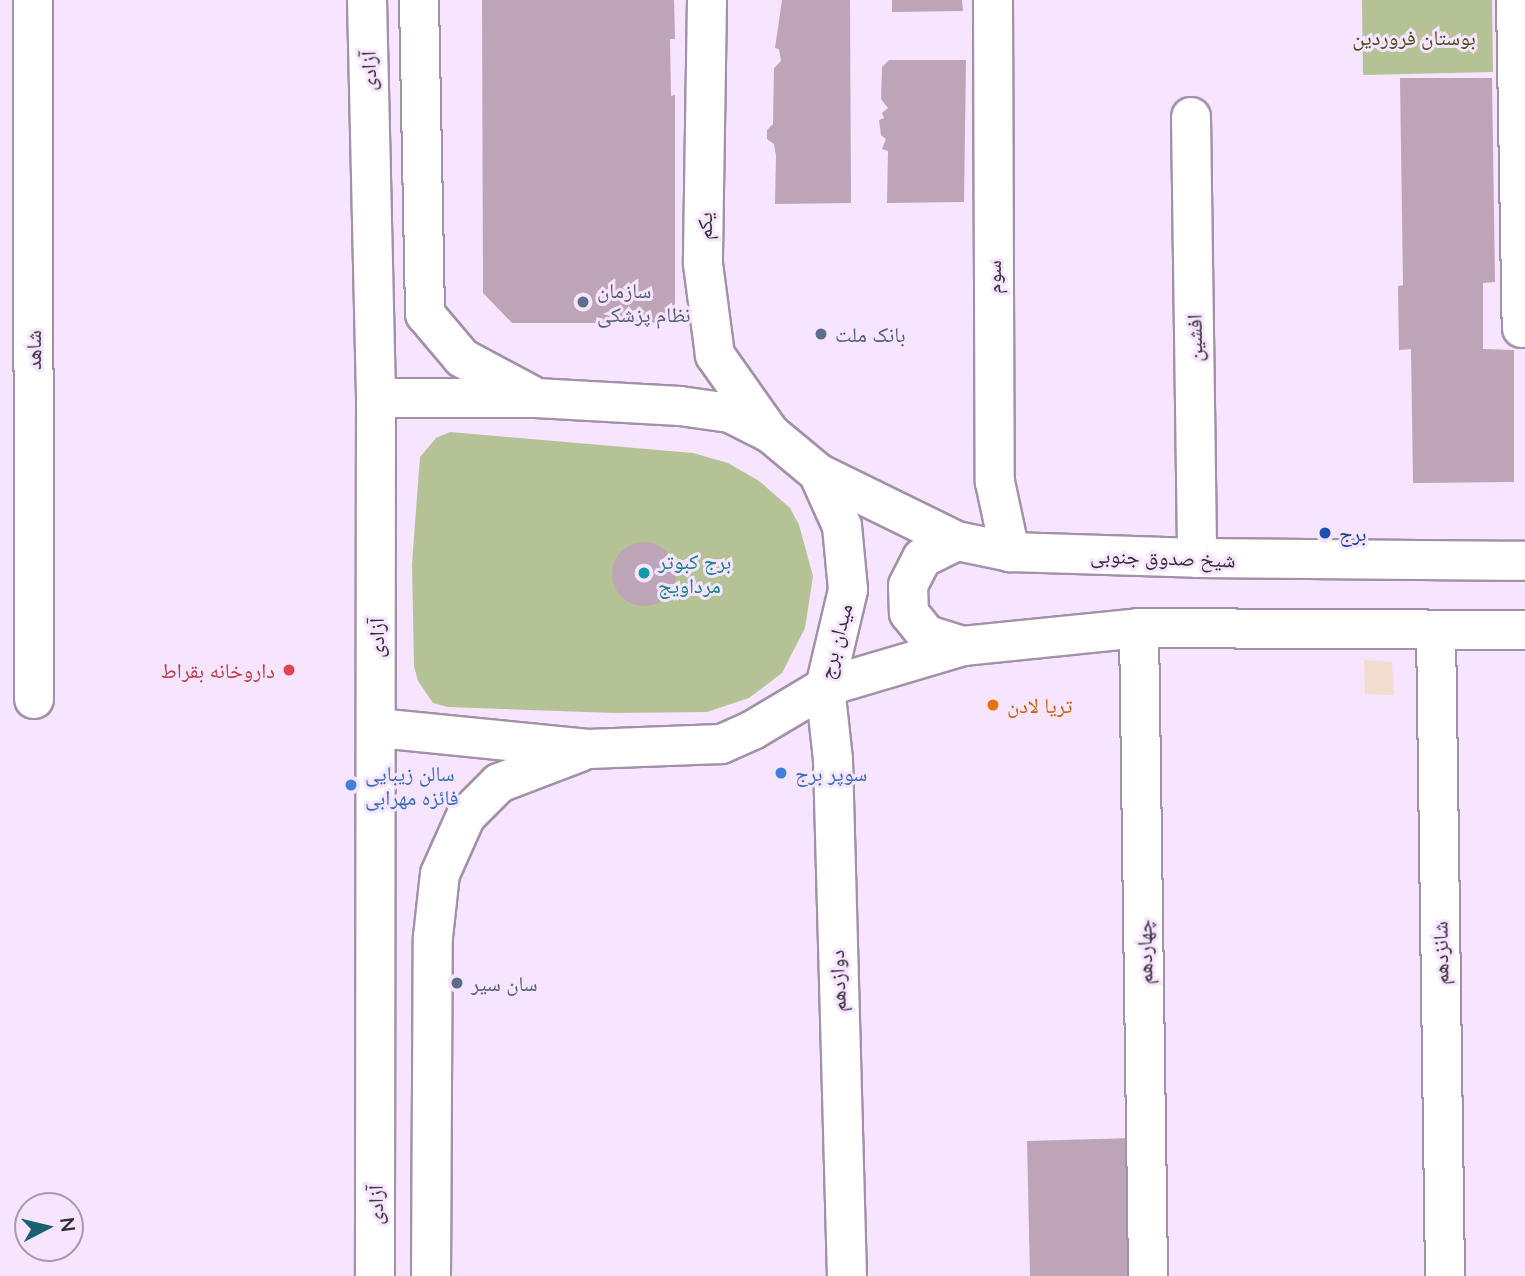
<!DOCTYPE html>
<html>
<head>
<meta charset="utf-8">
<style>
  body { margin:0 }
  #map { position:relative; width:1525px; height:1276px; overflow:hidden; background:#f7e4fe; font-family:Lato,"Noto Naskh Arabic",sans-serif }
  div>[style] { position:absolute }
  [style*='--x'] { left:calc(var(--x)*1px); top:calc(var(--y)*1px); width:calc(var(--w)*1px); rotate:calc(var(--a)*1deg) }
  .commercial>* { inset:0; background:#f1dece }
  .green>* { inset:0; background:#b5c295 }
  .building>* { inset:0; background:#bea4b7 }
  .round { border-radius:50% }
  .roads { filter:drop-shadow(2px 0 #a291a9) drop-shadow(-2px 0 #a291a9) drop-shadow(0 2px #a291a9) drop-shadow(0 -2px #a291a9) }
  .minor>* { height:38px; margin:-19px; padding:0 19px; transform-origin:19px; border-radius:19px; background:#fff }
  .major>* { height:38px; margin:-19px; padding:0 19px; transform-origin:19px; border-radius:19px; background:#fff }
  .dots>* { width:19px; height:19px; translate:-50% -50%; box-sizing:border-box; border:4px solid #f7e4fe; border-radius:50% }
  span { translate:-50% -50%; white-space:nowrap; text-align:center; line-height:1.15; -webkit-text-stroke:6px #f7e4fe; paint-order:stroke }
  .park-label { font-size:21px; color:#424e16 }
  .street-label { font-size:21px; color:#322c35 }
  .service-label { font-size:21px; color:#4e5e75 }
  .left { translate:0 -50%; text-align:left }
  .transit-label { font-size:21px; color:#164399 }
  .culture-label { font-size:21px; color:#0d838f }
  .health-label { font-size:21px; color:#be3a42 }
  .right { translate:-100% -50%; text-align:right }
  .food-label { font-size:21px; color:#c56008 }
  .shop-label { font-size:21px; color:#366cbe }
  .north { position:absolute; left:14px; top:1192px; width:70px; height:70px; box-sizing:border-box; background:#f7e4fe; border:2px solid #a89aae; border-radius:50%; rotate:83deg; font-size:19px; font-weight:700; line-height:28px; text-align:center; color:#322c35 }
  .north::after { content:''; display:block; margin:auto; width:24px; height:32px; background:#1b6072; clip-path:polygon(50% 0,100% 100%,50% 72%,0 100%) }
</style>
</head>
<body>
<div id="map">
  <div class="commercial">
    <i style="clip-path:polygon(1364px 660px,1392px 662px,1394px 695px,1365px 694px)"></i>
  </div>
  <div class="green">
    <i style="clip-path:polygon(1362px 0,1492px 0,1493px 72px,1363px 75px)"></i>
    <i style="clip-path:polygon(450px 432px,693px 453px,728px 463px,759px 481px,790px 508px,799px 525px,813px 576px,805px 628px,782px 673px,749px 698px,707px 712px,614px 713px,448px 707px,433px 703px,418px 681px,414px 666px,412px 564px,420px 457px,436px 438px)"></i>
  </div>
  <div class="building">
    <i style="clip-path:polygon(482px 0,674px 0,675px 39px,670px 39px,671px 96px,675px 95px,675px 311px,662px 323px,512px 323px,483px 293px)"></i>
    <i style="clip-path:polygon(782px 0,850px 0,851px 203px,775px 204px,776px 156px,774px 144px,767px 139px,767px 130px,773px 124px,774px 68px,781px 61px,779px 49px,775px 48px)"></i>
    <i style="clip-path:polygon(892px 0,962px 0,963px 11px,892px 12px)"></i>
    <i style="clip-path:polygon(889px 60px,966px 60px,964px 202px,887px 203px,888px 151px,882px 149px,886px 139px,881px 135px,879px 120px,884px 118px,882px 113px,888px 108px,881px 99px,882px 67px)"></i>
    <i style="clip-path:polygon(1400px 78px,1492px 78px,1495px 282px,1483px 283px,1483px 349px,1514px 350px,1514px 482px,1413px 483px,1411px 349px,1399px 350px,1398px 286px,1403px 285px)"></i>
    <i class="round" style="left:612px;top:542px;width:64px;height:64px"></i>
    <i style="clip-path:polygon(1133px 1138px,1137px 1276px,1030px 1276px,1027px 1141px)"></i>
  </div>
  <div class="roads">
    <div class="minor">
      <i style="--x:33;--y:0;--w:699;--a:89.92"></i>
      <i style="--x:707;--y:0;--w:264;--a:90.9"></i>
      <i style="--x:703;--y:264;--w:92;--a:82.5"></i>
      <i style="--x:715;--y:355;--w:95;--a:54.8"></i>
      <i style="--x:993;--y:0;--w:482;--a:89.8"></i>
      <i style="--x:995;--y:482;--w:72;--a:77.9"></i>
      <i style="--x:1516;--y:0;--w:328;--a:89"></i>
      <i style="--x:1191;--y:117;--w:441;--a:89.2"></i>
      <i style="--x:1139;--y:628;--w:648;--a:89.2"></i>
      <i style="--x:1436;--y:630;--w:646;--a:89.2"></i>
      <i style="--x:825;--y:687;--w:73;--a:83.7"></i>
      <i style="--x:833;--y:760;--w:516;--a:88.45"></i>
    </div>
    <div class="major">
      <i style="--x:367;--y:0;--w:398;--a:88.7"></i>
      <i style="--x:376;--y:398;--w:878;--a:90.07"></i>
      <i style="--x:419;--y:0;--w:314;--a:88.9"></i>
      <i style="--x:425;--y:314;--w:57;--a:49.9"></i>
      <i style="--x:462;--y:358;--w:78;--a:28.2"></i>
      <i style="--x:376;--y:398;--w:160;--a:0"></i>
      <i style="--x:536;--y:398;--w:144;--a:3.2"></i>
      <i style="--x:680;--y:406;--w:50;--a:8"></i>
      <i style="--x:730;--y:413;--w:45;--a:26.6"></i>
      <i style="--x:770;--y:433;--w:62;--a:39.8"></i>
      <i style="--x:818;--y:473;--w:58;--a:65.6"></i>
      <i style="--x:842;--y:526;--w:64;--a:84.6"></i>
      <i style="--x:848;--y:590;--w:100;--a:103.3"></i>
      <i style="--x:825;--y:687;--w:84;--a:149.2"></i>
      <i style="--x:753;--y:730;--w:35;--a:156"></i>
      <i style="--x:721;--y:744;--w:133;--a:177.8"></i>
      <i style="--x:588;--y:749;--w:212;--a:-174.3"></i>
      <i style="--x:818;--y:473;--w:155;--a:26.1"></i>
      <i style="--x:957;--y:541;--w:54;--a:11.7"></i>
      <i style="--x:1010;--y:552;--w:187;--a:1.8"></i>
      <i style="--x:1197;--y:558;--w:328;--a:0.5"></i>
      <i style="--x:957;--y:541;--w:39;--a:154"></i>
      <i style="--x:922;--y:558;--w:31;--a:117"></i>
      <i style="--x:908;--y:586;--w:27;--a:88"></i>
      <i style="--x:909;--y:613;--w:28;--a:51"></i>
      <i style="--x:927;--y:635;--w:38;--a:17"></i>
      <i style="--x:825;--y:687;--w:144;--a:-16.5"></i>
      <i style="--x:963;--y:646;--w:177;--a:-5.8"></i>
      <i style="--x:1139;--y:628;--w:386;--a:0.3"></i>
      <i style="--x:431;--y:1276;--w:339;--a:-89.7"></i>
      <i style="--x:433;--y:937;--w:63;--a:-83.7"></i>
      <i style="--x:440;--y:874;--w:64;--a:-65.9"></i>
      <i style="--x:466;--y:816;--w:47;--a:-45"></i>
      <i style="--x:499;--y:783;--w:87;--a:-20.9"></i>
    </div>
  </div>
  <div class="dots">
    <i style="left:583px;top:302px;background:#5c6f8a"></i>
    <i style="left:821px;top:334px;background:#5c6f8a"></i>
    <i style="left:1325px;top:533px;background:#1a4fb4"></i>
    <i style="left:644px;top:573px;background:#0f9aa8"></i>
    <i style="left:289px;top:670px;background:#e0444e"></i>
    <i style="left:993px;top:705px;background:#e8710a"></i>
    <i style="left:781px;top:773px;background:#3f7fe0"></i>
    <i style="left:351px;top:785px;background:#3f7fe0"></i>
    <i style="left:457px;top:983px;background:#5c6f8a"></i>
  </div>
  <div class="park-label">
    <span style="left:1414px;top:37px">بوستان فروردین</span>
  </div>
  <div class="street-label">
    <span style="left:368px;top:71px;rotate:-91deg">آزادی</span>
    <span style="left:704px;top:226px;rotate:-89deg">یکم</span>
    <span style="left:993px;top:277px;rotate:-90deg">سوم</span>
    <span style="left:1194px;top:338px;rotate:-91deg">افشین</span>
    <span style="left:33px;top:350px;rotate:-90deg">شاهد</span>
    <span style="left:1163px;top:557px;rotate:2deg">شیخ صدوق جنوبی</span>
    <span style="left:376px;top:638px;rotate:-90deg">آزادی</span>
    <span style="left:835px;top:641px;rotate:-75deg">میدان برج</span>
    <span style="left:1144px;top:952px;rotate:-91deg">چهاردهم</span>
    <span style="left:1440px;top:953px;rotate:-91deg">شانزدهم</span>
    <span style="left:837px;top:981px;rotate:-92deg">دوازدهم</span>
    <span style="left:375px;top:1205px;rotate:-90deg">آزادی</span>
  </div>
  <div class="service-label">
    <span class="left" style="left:597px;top:302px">سازمان<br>نظام پزشکی</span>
    <span class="left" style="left:835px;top:334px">بانک ملت</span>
    <span class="left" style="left:471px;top:983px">سان سیر</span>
  </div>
  <div class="transit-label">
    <span class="left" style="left:1339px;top:533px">برج</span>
  </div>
  <div class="culture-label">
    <span class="left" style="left:658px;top:573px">برج کبوتر<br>مرداویج</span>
  </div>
  <div class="health-label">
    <span class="right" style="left:275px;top:670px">داروخانه بقراط</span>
  </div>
  <div class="food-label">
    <span class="left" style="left:1007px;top:705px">تریا لادن</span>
  </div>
  <div class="shop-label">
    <span class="left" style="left:365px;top:785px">سالن زیبایی<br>فائزه مهرابی</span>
    <span class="left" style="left:795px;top:773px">سوپر برج</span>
  </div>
  <div class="north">N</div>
</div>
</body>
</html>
